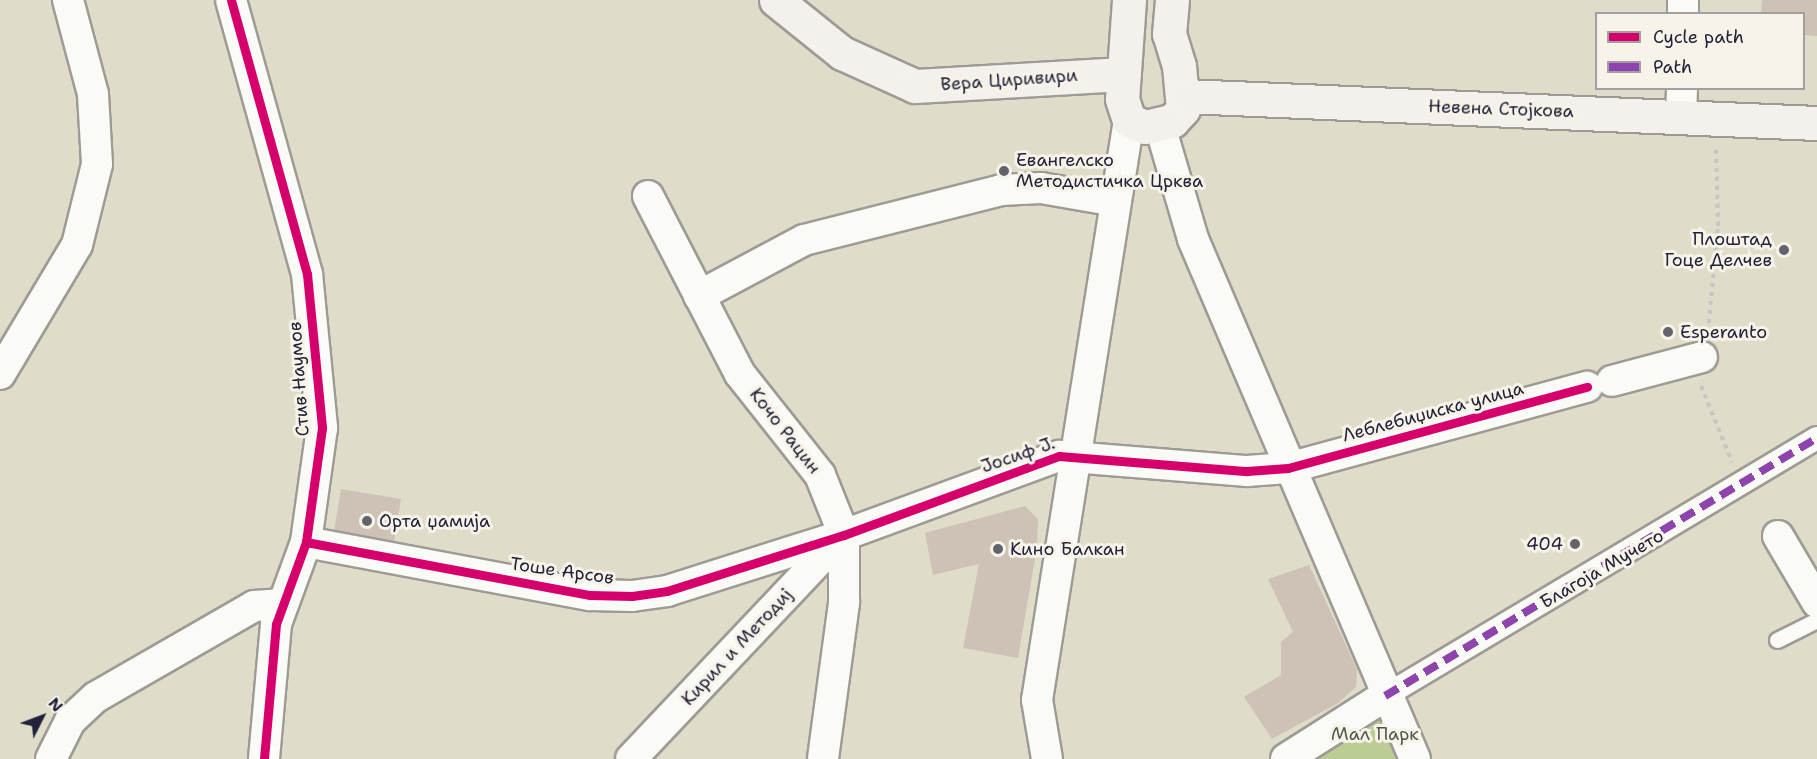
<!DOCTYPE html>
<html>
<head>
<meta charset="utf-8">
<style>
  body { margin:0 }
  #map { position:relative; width:1817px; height:759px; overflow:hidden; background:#dfdcc9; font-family:"Shantell Sans",sans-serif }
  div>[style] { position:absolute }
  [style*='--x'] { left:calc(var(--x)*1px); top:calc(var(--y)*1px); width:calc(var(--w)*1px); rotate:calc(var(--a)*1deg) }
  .green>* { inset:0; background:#bbcd95 }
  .building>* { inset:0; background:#cdc2b5 }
  .path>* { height:4px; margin-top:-2px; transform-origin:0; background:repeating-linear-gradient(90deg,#c6c6c3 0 4.5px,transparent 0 9px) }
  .roads { filter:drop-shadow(2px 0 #9d9b94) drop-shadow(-2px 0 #9d9b94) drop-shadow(0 2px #9d9b94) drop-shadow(0 -2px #9d9b94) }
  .service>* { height:15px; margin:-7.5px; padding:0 7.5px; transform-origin:7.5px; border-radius:7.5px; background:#fafaf7 }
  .pedestrian>* { height:22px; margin:-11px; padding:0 11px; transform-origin:11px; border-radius:11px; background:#fafaf7 }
  .minor>* { height:30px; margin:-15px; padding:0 15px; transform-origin:15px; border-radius:15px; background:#fafaf7 }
  .secondary>* { height:33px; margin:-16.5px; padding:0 16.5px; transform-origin:16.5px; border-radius:16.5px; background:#f4f1ec }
  .quiet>* { height:8px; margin-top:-4px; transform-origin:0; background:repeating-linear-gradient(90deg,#8e44ad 0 15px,transparent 0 23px) }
  .cycleway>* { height:9px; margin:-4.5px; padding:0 4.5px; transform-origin:4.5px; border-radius:4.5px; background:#d6006c }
  .dots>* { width:16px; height:16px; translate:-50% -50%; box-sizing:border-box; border:3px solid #f7f3e8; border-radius:50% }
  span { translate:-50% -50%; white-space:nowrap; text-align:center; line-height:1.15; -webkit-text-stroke:6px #f7f3e8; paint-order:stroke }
  .street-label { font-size:18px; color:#22223b }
  .poi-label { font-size:18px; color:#22223b }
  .left { translate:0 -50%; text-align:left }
  .right { translate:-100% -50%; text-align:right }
  .park-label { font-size:18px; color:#4d594b }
  .legend { position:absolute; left:1595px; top:12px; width:210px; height:78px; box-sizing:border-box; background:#f7f3e8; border:2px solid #a29fa3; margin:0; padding:8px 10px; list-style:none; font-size:18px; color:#22223b }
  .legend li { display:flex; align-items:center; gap:12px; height:30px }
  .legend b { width:30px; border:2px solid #a29fa3 }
  .north { position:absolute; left:12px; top:687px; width:60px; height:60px; -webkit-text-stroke:4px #f7f3e8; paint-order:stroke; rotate:48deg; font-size:16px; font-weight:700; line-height:24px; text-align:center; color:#22223b }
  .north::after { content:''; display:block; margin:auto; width:21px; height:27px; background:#22223b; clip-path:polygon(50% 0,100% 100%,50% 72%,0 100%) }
</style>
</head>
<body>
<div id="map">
  <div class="green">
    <i style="clip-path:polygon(1385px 696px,1415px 759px,1295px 759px)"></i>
  </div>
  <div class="building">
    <i style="clip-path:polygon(1762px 0,1817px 0,1817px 36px,1804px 35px,1804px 14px,1761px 14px)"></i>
    <i style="clip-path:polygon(341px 489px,401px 499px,392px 554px,332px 544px)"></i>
    <i style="clip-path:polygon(1025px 506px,1038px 519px,1037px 547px,1018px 658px,963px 648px,979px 564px,933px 575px,925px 533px)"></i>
    <i style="clip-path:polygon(1309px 565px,1357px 669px,1356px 687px,1338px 703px,1272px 739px,1244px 697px,1281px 675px,1281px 642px,1293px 632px,1268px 579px)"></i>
  </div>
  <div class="path">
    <i style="--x:1708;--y:332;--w:106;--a:-84.6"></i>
    <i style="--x:1718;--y:226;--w:77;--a:-91.5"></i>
    <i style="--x:1701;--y:386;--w:82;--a:67.8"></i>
  </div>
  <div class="roads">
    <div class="service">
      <i style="--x:1777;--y:640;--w:45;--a:-26.6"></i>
    </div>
    <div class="pedestrian">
      <i style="--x:1385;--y:696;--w:503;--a:-30.85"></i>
    </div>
    <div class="minor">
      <i style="--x:231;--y:0;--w:284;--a:74.5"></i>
      <i style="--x:307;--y:274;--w:155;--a:84.4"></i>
      <i style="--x:322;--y:428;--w:115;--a:98"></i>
      <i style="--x:306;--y:542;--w:87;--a:110.1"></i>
      <i style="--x:276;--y:624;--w:136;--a:95.1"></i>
      <i style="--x:1683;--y:14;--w:14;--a:-90"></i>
      <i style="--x:1681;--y:117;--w:29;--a:-88"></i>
      <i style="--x:1160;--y:126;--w:118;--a:73.7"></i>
      <i style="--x:1193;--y:239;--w:565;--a:66.88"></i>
      <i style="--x:648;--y:196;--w:200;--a:62.7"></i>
      <i style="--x:740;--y:374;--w:129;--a:51.6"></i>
      <i style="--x:820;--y:475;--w:65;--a:68.2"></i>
      <i style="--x:844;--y:535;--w:68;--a:90"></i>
      <i style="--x:844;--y:603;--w:157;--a:97.7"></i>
      <i style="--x:699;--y:296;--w:119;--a:-28.1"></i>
      <i style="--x:804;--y:240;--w:203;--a:-14.2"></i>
      <i style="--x:1001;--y:190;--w:40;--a:-2.9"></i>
      <i style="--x:1041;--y:188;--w:76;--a:9.8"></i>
      <i style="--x:0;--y:374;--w:150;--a:-59.2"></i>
      <i style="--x:77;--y:245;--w:83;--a:-76.1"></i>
      <i style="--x:97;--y:164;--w:70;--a:-93.3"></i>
      <i style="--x:93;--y:94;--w:97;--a:-104.9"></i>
      <i style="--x:1612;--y:381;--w:93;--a:-14.9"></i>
      <i style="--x:1778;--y:536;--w:77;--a:59.4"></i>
      <i style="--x:306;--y:542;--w:289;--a:10.6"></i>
      <i style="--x:590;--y:595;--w:42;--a:1.4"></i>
      <i style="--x:632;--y:596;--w:35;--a:-8"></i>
      <i style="--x:667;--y:591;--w:186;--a:-17.6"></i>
      <i style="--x:844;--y:535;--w:229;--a:-20.2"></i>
      <i style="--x:1059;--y:456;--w:189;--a:4.6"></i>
      <i style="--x:1247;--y:471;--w:41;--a:-4.2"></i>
      <i style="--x:1288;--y:468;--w:310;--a:-15.2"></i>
      <i style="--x:51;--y:759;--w:42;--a:-63.4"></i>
      <i style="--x:70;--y:721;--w:35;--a:-43"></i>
      <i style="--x:96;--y:697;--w:182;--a:-29.9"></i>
      <i style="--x:254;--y:606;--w:26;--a:-4"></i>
      <i style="--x:631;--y:759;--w:306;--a:-46.6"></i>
      <i style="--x:1047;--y:759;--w:60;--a:-99.6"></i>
      <i style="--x:1037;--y:700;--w:587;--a:-80.99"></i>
      <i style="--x:1286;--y:759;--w:117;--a:-32.5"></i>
    </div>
    <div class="secondary">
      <i style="--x:776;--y:0;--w:85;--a:38.8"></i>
      <i style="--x:842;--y:53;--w:80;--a:24.3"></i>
      <i style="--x:915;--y:86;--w:209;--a:-3.3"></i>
      <i style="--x:1129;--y:0;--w:99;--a:94"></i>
      <i style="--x:1122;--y:99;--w:22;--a:72"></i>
      <i style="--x:1129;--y:120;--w:17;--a:24"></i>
      <i style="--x:1145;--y:127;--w:28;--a:-13"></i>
      <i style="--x:1172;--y:121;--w:16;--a:-47"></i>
      <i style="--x:1183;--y:109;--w:43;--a:-95.3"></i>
      <i style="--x:1179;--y:66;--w:34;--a:-107"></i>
      <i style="--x:1169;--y:34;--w:34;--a:-85"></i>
      <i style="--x:1185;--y:96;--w:633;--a:2.45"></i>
    </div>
  </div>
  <div class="quiet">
    <i style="--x:1385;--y:696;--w:503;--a:-30.85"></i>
  </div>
  <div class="cycleway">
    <i style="--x:231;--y:0;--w:284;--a:74.5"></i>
    <i style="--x:307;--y:274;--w:155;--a:84.4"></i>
    <i style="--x:322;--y:428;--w:115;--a:98"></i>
    <i style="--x:306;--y:542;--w:87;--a:110.1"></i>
    <i style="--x:276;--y:624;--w:136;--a:95.1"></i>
    <i style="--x:306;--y:542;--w:289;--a:10.6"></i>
    <i style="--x:590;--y:595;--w:42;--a:1.4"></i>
    <i style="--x:632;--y:596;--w:35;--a:-8"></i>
    <i style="--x:667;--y:591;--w:186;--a:-17.6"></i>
    <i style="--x:844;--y:535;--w:229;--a:-20.2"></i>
    <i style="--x:1059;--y:456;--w:189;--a:4.6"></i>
    <i style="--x:1247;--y:471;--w:41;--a:-4.2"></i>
    <i style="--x:1288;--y:468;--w:310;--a:-15.2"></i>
  </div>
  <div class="dots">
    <i style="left:1004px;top:171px;background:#64636d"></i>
    <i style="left:1784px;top:250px;background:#64636d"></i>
    <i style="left:1668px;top:332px;background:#64636d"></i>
    <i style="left:367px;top:521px;background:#64636d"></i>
    <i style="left:1575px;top:544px;background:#64636d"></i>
    <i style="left:998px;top:549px;background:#64636d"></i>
  </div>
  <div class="street-label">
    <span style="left:1009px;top:80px;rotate:-4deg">Вера Циривири</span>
    <span style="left:1501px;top:109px;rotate:2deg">Невена Стојкова</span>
    <span style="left:299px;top:379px;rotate:-94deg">Стив Наумов</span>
    <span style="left:1433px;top:412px;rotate:-15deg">Леблебиџиска улица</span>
    <span style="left:785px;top:431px;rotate:52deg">Кочо Рацин</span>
    <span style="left:1018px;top:455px;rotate:-19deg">Јосиф Ј.</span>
    <span style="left:1602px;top:569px;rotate:-30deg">Благоја Мучето</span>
    <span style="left:562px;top:571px;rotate:8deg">Тоше Арсов</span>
    <span style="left:737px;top:647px;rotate:-47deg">Кирил и Методиј</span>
  </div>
  <div class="poi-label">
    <span class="left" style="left:1016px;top:171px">Евангелско<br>Методистичка Црква</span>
    <span class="right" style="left:1772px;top:250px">Плоштад<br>Гоце Делчев</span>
    <span class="left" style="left:1680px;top:332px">Esperanto</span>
    <span class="left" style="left:379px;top:521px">Орта џамија</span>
    <span class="right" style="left:1563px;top:544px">404</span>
    <span class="left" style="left:1010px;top:549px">Кино Балкан</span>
  </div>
  <div class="park-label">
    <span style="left:1375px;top:734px">Мал Парк</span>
  </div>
  <ul class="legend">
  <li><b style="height:8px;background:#d6006c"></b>Cycle path</li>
  <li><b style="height:8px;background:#8e44ad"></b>Path</li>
  </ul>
  <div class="north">N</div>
</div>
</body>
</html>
